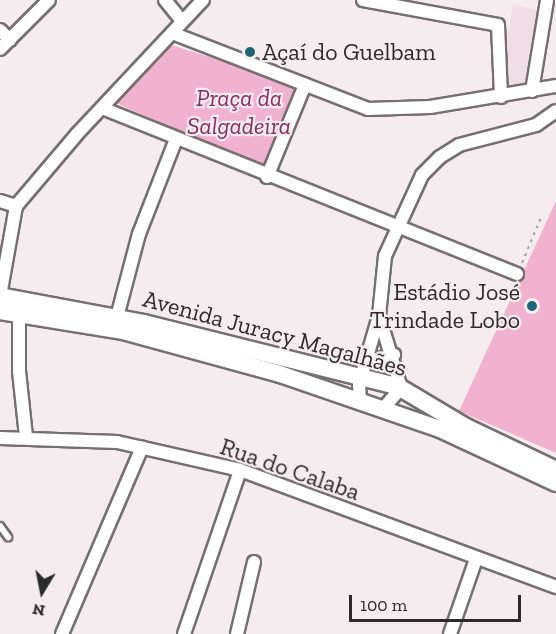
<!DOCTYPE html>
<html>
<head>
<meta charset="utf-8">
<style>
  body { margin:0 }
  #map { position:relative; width:556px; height:634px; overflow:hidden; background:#f4ecef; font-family:"Zilla Slab",serif }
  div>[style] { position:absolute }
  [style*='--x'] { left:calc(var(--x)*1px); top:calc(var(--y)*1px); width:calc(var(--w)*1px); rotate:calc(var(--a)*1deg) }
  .built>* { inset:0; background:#efdee5 }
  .green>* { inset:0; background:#f0b2ce }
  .path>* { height:2px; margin-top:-1px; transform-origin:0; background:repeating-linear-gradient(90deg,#a9a3a5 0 3px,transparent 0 7.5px) }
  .roads { filter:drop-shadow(2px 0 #766f72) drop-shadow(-2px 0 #766f72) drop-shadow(0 2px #766f72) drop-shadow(0 -2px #766f72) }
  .service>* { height:6px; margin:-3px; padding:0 3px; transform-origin:3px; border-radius:3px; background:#fff }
  .minor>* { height:12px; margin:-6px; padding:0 6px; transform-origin:6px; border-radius:6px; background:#fff }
  .secondary>* { height:16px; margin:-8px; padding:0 8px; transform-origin:8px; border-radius:8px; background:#fff }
  .dots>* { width:16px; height:16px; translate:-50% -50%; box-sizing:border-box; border:3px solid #f4ecef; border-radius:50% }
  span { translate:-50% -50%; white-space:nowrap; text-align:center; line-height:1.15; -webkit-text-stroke:4.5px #f4ecef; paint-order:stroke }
  .poi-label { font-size:24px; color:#2d2a2b }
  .left { translate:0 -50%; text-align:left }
  .right { translate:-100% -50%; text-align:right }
  .park-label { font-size:24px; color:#882d5f; font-style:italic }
  .street-label { font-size:24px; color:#2d2a2b }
  .north { position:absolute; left:12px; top:562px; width:60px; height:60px; -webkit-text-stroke:4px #f4ecef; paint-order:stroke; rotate:190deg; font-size:16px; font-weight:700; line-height:24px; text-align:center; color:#2d2a2b }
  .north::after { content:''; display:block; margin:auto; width:21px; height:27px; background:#2d2a2b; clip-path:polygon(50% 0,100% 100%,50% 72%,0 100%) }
  .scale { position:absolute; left:349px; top:595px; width:172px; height:27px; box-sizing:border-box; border:3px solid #2d2a2b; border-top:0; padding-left:8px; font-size:18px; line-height:21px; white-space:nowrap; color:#2d2a2b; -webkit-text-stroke:4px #f4ecef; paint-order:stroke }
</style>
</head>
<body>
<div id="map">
  <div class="built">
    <i style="clip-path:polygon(513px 5px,542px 11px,528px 85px,512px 89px,505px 83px,504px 56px)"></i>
  </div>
  <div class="green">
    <i style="clip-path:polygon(171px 45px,296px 84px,264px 169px,116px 103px)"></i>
    <i style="clip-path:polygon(556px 201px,556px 453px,459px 411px)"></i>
  </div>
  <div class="path">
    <i style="--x:522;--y:263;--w:52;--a:-67.4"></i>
  </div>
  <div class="roads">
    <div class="service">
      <i style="--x:0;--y:526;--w:14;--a:54"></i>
    </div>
    <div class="minor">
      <i style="--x:165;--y:0;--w:27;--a:51"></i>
      <i style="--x:363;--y:0;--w:137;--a:10.5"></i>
      <i style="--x:498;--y:25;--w:72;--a:87.6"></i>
      <i style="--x:0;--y:30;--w:14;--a:45"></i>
      <i style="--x:172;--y:33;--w:210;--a:21.2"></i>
      <i style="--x:368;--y:109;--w:62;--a:-1.8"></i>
      <i style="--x:430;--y:107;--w:128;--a:-9.5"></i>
      <i style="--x:0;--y:49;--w:69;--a:-45"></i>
      <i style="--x:532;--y:91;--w:92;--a:-80.6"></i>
      <i style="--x:102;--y:108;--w:447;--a:21.8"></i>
      <i style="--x:267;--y:177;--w:100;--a:-67.6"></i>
      <i style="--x:0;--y:201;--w:17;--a:17"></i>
      <i style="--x:0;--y:296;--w:91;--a:-79.9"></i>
      <i style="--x:16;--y:206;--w:94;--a:-49.7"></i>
      <i style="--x:77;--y:134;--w:184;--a:-46.8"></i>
      <i style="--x:19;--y:314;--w:57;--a:90"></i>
      <i style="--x:19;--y:371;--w:65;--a:83.9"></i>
      <i style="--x:379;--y:316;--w:75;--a:73"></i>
      <i style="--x:401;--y:388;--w:28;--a:131"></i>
      <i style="--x:117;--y:317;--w:86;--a:-75.2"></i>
      <i style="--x:139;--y:234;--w:102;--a:-68.7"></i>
      <i style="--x:365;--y:362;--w:30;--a:-14"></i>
      <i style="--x:360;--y:402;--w:18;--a:-93"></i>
      <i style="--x:359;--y:384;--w:71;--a:-73.6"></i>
      <i style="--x:379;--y:316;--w:60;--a:-84.3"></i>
      <i style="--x:385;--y:256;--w:89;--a:-65.4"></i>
      <i style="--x:422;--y:175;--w:25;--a:-45"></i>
      <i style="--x:440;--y:157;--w:22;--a:-32"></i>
      <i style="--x:459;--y:145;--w:80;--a:-14.6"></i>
      <i style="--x:536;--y:125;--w:24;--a:-35"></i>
      <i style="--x:0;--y:438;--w:117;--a:2"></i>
      <i style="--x:117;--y:442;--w:126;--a:12.8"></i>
      <i style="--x:240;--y:470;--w:337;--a:20.3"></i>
      <i style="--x:62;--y:634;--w:203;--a:-66.8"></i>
      <i style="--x:184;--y:634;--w:173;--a:-71.1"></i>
      <i style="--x:237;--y:634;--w:74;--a:-76.7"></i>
      <i style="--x:450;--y:634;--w:79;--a:-70.9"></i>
    </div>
    <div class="secondary">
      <i style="--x:0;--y:296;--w:147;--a:10.6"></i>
      <i style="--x:144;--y:323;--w:261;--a:14"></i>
      <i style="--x:397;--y:386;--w:80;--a:30.7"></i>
      <i style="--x:466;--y:427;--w:100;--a:25.5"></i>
      <i style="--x:0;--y:311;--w:125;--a:9.2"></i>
      <i style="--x:123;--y:331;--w:163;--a:15.3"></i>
      <i style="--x:280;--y:374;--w:169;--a:19"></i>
      <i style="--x:440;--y:429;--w:128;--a:25"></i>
    </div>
  </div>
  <div class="dots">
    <i style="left:250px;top:52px;background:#206576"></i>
    <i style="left:532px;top:306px;background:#206576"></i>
  </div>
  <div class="poi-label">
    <span class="left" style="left:262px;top:52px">Açaí do Guelbam</span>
    <span class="right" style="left:520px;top:306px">Estádio José<br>Trindade Lobo</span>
  </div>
  <div class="park-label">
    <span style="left:239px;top:112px">Praça da<br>Salgadeira</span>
  </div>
  <div class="street-label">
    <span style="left:275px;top:333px;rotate:15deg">Avenida Juracy Magalhães</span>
    <span style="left:290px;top:469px;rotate:19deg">Rua do Calaba</span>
  </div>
  <div class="north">N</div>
  <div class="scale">100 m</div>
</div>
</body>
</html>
